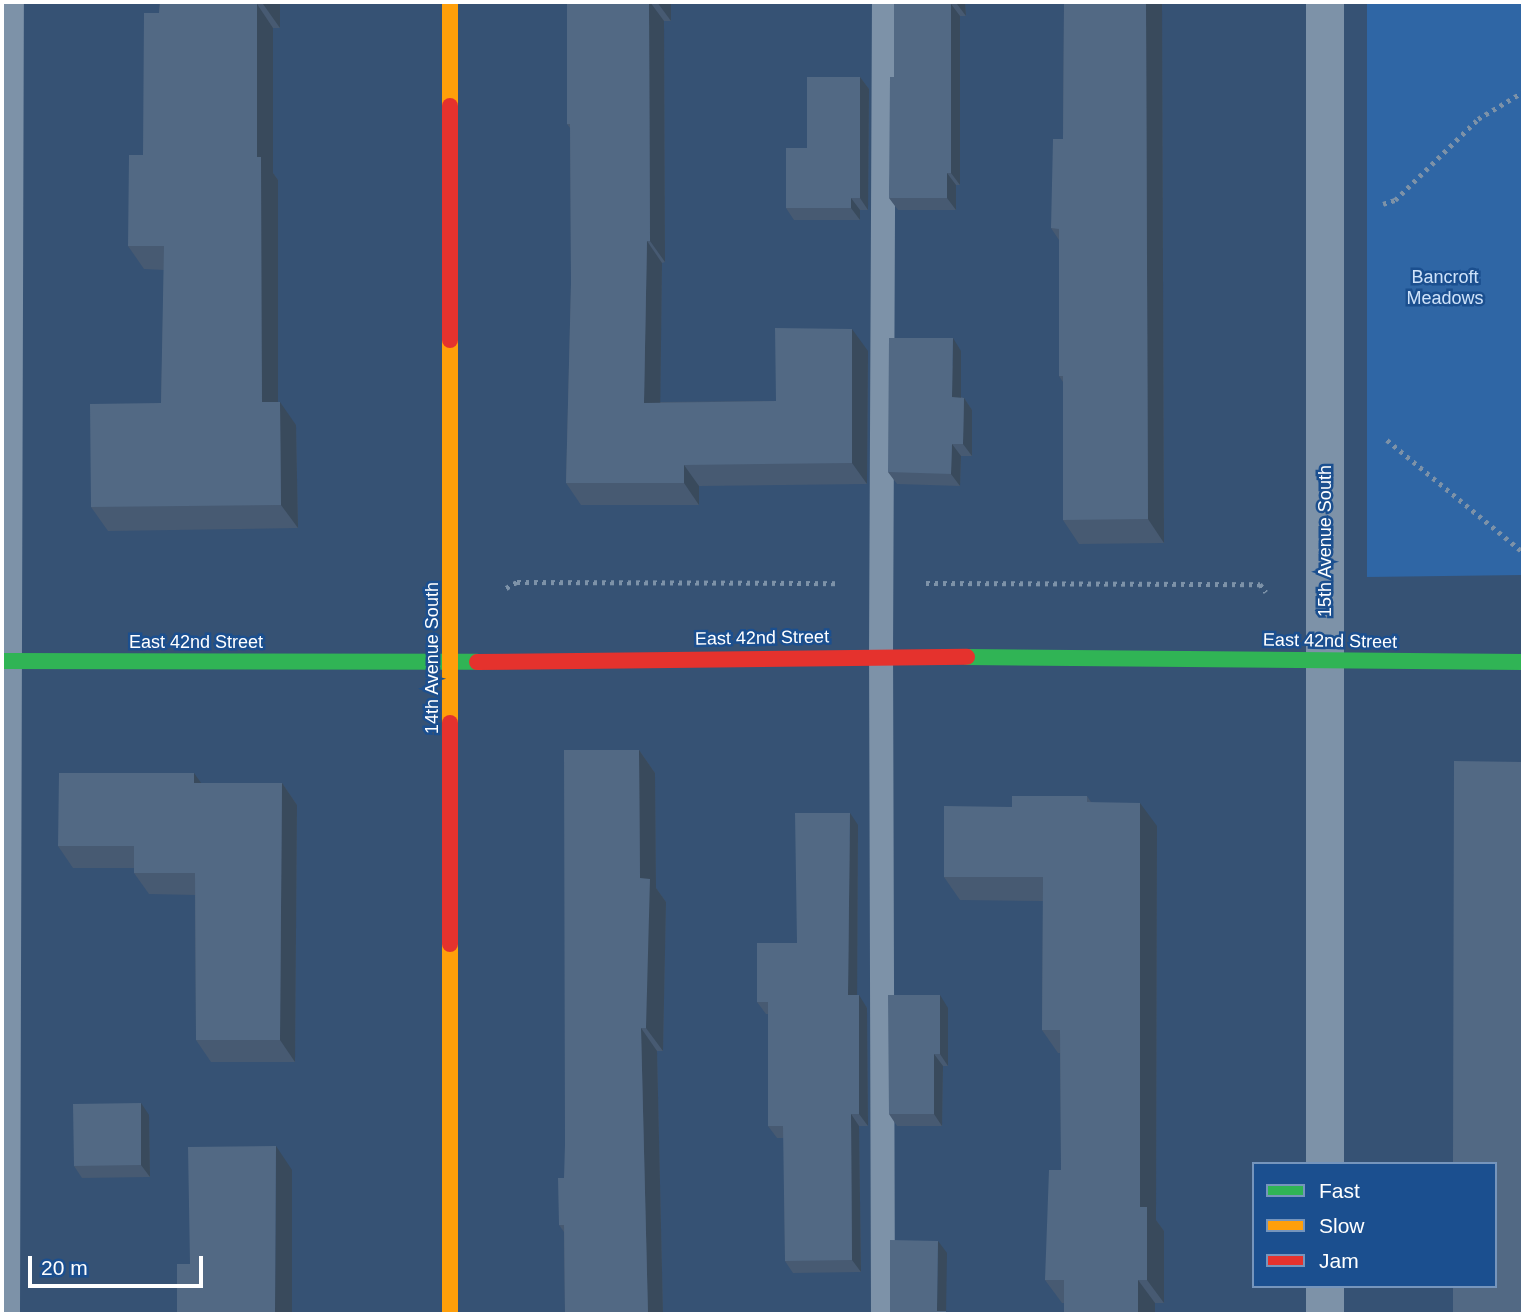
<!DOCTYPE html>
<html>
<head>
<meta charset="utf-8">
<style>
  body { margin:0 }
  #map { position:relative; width:1525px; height:1316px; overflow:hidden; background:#365274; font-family:Helvetica,sans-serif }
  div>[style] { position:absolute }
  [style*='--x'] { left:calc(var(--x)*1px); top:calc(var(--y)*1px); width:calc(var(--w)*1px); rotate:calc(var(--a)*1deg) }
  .green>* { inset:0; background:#2f66a5 }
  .path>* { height:4.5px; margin-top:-2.25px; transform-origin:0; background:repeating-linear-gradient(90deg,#7d92a8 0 3.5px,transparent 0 8.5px) }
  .lane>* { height:24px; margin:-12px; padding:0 12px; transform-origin:12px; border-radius:12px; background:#7d92a8 }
  .street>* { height:38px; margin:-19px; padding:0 19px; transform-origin:19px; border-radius:19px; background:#7d92a8 }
  .fast>* { height:16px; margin:-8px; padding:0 8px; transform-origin:8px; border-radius:8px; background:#30b455 }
  .slow>* { height:16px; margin:-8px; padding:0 8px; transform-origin:8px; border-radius:8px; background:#ff9f0a }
  .jam>* { height:16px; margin:-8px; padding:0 8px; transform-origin:8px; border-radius:8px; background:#e5322d }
  .wall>* { inset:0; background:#475a72 }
  .shaded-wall>* { inset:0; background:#394a5c }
  .building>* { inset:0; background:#526984 }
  span { translate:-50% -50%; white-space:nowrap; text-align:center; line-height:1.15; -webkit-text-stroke:5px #1b4f8f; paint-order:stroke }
  .park-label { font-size:18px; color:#cfe3fa }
  .street-label { font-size:18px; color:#fff }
  .frame { position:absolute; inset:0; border:4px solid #fff; pointer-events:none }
  .legend { position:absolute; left:1252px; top:1162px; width:245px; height:126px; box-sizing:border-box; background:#1b4f8f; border:2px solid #7695bc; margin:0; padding:9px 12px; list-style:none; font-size:21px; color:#fff }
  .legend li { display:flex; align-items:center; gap:14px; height:35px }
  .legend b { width:35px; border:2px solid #7695bc }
  .scale { position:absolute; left:28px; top:1256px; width:175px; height:32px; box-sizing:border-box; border:4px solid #fff; border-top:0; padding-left:9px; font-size:21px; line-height:24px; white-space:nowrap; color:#fff; -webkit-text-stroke:5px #1b4f8f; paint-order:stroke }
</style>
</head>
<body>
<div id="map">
  <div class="green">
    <i style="clip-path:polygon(1367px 2px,1523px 2px,1523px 575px,1367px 577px)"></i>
  </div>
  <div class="path">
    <i style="--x:1383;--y:204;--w:13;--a:-18"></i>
    <i style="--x:1395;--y:200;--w:116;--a:-44.3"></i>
    <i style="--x:1478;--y:119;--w:52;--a:-31"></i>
    <i style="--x:1387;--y:440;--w:176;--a:39.5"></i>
    <i style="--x:926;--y:583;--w:334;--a:0.2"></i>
    <i style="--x:1260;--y:584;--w:10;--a:53"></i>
    <i style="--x:506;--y:588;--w:13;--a:-29"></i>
    <i style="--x:517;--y:582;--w:323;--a:0.2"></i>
  </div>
  <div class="lane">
    <i style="--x:8;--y:1314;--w:1312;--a:-89.83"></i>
    <i style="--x:883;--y:1314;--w:658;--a:-90.17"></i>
    <i style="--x:881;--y:656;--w:654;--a:-89.74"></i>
  </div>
  <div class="street">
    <i style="--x:1325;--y:1164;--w:1162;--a:-90"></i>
    <i style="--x:1325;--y:1314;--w:28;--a:-90"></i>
  </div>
  <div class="fast">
    <i style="--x:967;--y:657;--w:556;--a:0.52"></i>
    <i style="--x:2;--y:661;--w:475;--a:0.1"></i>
  </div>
  <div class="slow">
    <i style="--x:450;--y:2;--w:104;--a:90"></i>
    <i style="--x:450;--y:340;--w:383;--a:90"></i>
    <i style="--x:450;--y:944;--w:370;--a:90"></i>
  </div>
  <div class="jam">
    <i style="--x:450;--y:106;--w:234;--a:90"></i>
    <i style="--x:477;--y:662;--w:490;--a:-0.6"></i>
    <i style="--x:450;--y:723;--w:221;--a:90"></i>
  </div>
  <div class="wall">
    <i style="clip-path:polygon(160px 2px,280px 2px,280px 28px,273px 28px,273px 173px,278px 180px,278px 402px,296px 425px,298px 528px,108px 531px,91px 507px,161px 403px,164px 270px,144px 269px,128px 246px,143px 155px,159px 13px)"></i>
    <i style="clip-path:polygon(567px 2px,671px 2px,671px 21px,664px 21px,665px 262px,662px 263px,660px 402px,776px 401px,868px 351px,867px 484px,699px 486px,699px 505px,581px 505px,566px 483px,571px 283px,570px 128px,567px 124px)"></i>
    <i style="clip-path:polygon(894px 2px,965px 2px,966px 16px,960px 16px,960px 185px,956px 185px,956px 210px,898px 210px,889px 198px,894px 77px)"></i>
    <i style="clip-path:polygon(1064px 2px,1162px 2px,1164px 543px,1079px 544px,1063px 520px,1063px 382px,1059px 376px,1059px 240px,1051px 228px,1063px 139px)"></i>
    <i style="clip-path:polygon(860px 77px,869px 89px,868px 210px,860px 210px,860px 220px,794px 220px,786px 208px,807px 148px)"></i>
    <i style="clip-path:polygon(961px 351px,961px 397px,964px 398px,972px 410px,972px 456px,961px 456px,960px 486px,897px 484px,888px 472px)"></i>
    <i style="clip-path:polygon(639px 750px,655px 773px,656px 888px,666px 902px,663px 1051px,657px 1051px,663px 1314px,565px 1314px,564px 1232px,559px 1225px,564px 1178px)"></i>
    <i style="clip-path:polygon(201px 783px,282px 783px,297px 805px,295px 1062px,211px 1062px,196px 1040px,195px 895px,149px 894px,134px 873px,134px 868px,73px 868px,58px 846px)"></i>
    <i style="clip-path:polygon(1087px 796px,1091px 802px,1157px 826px,1156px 1220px,1164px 1231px,1164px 1303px,1062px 1303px,1045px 1280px,1061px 1170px,1060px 1053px,1058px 1053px,1042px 1030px,1043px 901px,960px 900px,944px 877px)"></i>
    <i style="clip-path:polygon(858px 825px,857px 995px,867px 1008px,868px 1126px,859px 1126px,861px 1272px,793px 1273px,785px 1261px,784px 1138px,777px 1138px,768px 1126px,768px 1014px,766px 1014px,757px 1002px,797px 943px)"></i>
    <i style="clip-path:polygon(948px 1008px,948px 1066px,943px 1066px,942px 1126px,897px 1126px,889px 1114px)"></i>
    <i style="clip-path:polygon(149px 1115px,150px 1177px,82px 1178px,74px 1166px)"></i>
  </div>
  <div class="shaded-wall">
    <i style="clip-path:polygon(263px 2px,280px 2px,280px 28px,263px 4px)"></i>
    <i style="clip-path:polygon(649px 2px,650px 2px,664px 21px,665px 262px,650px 241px)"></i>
    <i style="clip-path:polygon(657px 2px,671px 2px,671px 21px)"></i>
    <i style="clip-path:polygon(957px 2px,965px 2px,966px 16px,957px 4px)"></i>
    <i style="clip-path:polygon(1146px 2px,1162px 2px,1164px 543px,1148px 519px)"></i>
    <i style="clip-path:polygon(257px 4px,273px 28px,273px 173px,278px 180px,278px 425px,262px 402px,257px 157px)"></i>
    <i style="clip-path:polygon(951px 4px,960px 16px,960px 185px,951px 173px)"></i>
    <i style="clip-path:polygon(860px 77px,869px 89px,868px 210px,860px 198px)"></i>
    <i style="clip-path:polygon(947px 173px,956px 185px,956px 210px,947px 198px)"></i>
    <i style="clip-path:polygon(851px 198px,860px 210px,860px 220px,851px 208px)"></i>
    <i style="clip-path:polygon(647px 241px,662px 263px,660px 424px,644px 403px)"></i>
    <i style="clip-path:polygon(852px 329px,868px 351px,867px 484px,852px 463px)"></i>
    <i style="clip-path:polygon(953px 338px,961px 351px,961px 410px,952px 397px)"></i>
    <i style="clip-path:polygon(964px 398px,972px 410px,972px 456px,963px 444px)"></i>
    <i style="clip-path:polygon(280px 402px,296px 425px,298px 528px,281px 505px)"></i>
    <i style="clip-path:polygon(952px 444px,961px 456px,960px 486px,951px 474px)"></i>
    <i style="clip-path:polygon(684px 465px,699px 486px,699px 505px,684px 483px)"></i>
    <i style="clip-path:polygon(639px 750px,655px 773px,656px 888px,666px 902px,663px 1051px,646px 1028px,640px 878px)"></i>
    <i style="clip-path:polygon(194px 773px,209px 794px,194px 783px)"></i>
    <i style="clip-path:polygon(282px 783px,297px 805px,295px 1062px,280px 1040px)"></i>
    <i style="clip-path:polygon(1140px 803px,1157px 826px,1156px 1220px,1164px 1231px,1164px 1303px,1147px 1280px,1140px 1207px)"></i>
    <i style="clip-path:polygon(850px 813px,858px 825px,857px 1008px,848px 995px)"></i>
    <i style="clip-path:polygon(859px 995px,867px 1008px,868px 1126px,859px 1114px)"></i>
    <i style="clip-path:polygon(940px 995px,948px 1008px,948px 1066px,940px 1054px)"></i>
    <i style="clip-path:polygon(641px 1028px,657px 1051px,663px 1314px,648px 1314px)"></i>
    <i style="clip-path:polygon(934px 1054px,943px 1066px,942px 1126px,934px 1114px)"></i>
    <i style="clip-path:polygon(141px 1103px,149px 1115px,150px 1177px,141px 1165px)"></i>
    <i style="clip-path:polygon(851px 1114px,859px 1126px,861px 1272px,852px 1260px)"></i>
    <i style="clip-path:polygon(276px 1146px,292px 1170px,292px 1314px,275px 1314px)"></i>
    <i style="clip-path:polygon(938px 1241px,947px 1253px,946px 1314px,937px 1311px)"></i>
    <i style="clip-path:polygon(1138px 1280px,1155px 1303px,1155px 1314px,1138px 1314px)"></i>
  </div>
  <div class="building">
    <i style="clip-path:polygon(160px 2px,263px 2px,263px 4px,257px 4px,257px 157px,261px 157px,262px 402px,280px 402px,281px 505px,91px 507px,90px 404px,161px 403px,164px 246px,128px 246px,129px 155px,143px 155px,144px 13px,159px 13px)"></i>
    <i style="clip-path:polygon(567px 2px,649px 2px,650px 241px,647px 241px,644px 403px,776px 401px,775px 328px,852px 329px,852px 463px,684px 465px,684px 483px,566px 483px,571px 283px,570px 124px,567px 124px)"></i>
    <i style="clip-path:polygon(894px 2px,957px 2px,957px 4px,951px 4px,951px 173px,947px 173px,947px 198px,889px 198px,890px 77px,894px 77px)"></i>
    <i style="clip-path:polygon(1064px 2px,1146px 2px,1148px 519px,1063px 520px,1063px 376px,1059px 376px,1059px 229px,1051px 228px,1053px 139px,1063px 139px)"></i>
    <i style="clip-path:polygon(807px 77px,860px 77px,860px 198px,851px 198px,851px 208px,786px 208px,786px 148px,807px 148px)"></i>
    <i style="clip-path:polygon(889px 338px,953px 338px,952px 397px,964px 398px,963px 444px,952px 444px,951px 474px,888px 472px)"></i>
    <i style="clip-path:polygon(564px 750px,639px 750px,640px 878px,650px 879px,646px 1028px,641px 1028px,648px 1314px,565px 1314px,564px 1225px,559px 1225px,558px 1178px,564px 1178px,565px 1144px)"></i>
    <i style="clip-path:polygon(1454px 761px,1523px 762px,1523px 1314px,1453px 1314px,1453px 1286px,1495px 1286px,1495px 1164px,1453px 1164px)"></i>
    <i style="clip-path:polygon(59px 773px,194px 773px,194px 783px,282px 783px,280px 1040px,196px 1040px,195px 873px,134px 873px,134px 846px,58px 846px)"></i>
    <i style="clip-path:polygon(1012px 796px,1087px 796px,1087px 802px,1140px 803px,1140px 1207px,1147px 1207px,1147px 1280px,1138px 1280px,1138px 1314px,1064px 1314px,1064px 1280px,1045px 1280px,1049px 1170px,1061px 1170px,1060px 1030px,1042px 1030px,1043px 877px,944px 877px,944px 806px,1012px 807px)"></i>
    <i style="clip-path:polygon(795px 813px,850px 813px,848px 995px,859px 995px,859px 1114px,851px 1114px,852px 1260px,785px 1261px,783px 1126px,768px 1126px,768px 1002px,757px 1002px,757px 943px,797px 943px)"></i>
    <i style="clip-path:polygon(888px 995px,940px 995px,940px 1054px,934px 1054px,934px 1114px,889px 1114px)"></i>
    <i style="clip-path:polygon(141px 1103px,141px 1165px,74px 1166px,73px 1104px)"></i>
    <i style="clip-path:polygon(276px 1146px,275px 1314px,177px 1314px,177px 1264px,190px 1264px,188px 1147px)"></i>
    <i style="clip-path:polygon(890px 1240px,938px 1241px,937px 1311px,946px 1311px,946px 1314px,890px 1314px)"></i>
  </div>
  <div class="park-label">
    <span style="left:1445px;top:288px">Bancroft<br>Meadows</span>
  </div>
  <div class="street-label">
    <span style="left:1325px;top:541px;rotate:-90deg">15th Avenue South</span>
    <span style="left:762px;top:638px;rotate:-1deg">East 42nd Street</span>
    <span style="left:1330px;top:641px;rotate:1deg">East 42nd Street</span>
    <span style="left:196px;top:642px">East 42nd Street</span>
    <span style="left:432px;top:658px;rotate:-90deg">14th Avenue South</span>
  </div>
  <div class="frame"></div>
  <ul class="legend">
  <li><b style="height:9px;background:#30b455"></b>Fast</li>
  <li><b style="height:9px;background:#ff9f0a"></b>Slow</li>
  <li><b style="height:9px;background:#e5322d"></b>Jam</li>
  </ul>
  <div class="scale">20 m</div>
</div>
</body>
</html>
